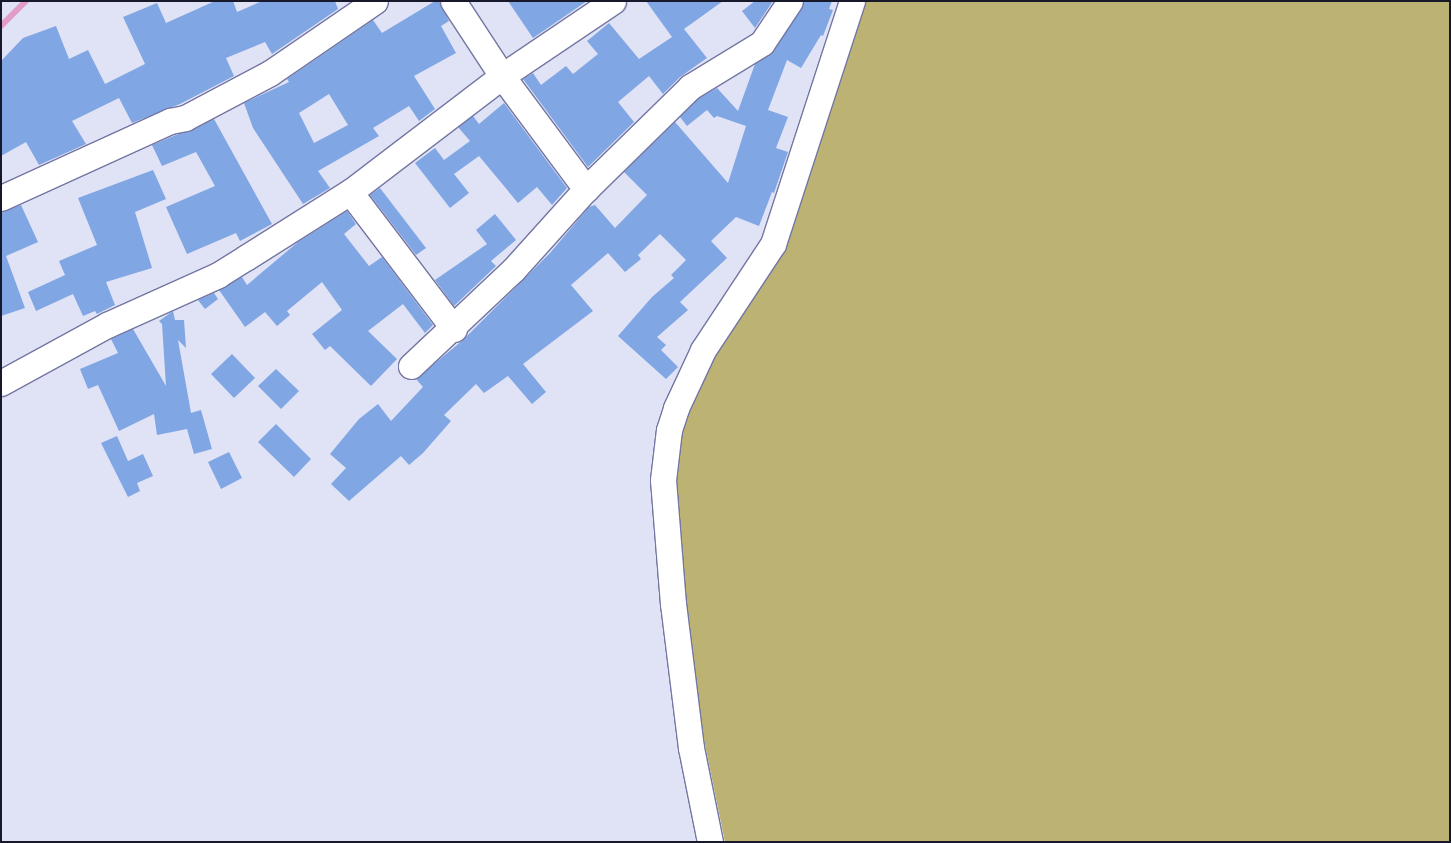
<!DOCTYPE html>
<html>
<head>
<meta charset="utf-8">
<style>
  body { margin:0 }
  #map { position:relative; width:1451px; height:843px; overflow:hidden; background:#e0e2f6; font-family:"Fira Sans",sans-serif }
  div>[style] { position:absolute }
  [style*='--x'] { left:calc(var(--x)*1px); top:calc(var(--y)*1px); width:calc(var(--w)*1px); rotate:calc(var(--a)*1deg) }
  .green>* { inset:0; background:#bcb273 }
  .stream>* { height:6px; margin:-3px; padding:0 3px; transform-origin:3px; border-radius:3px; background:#e19cc8 }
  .building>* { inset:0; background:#80a6e4 }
  .roads { filter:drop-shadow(1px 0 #7376a2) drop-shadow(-1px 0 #7376a2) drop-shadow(0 1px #7376a2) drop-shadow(0 -1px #7376a2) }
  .minor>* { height:25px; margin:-12.5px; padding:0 12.5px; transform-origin:12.5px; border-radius:12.5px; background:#fff }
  span { translate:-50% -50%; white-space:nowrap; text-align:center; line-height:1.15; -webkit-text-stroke:4px #e0e2f6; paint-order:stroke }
  .frame { position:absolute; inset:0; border:2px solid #171829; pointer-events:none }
</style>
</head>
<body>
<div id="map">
  <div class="green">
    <i style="clip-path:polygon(864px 1px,1450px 1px,1450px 842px,725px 842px,703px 735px,687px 605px,673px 475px,677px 443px,690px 398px,716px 346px)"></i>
  </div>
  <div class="stream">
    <i style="--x:1;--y:26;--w:35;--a:-45"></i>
  </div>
  <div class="building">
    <i style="clip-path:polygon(215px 1px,233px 1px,237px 12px,262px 1px,335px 1px,338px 9px,272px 54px,265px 42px,226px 58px,234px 76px,180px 104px,132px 123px,119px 98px,72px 121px,86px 144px,39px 165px,26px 142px,1px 156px,1px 61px,23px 38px,56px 26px,69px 59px,88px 50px,105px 84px,145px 64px,123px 17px,157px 3px,166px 23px)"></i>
    <i style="clip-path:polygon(evenodd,435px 1px,439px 1px,449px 21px,441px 26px,456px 53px,414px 76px,435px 109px,419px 121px,409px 106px,373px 128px,379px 136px,318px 171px,330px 188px,303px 204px,253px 128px,244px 103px,289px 82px,287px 79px,373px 20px,382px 33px,435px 1px,329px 94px,348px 125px,314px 143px,299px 113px,329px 94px)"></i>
    <i style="clip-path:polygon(508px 1px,587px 1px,533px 38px)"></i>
    <i style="clip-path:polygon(646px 1px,723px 1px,684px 29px,707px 58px,680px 77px,663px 94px,649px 76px,618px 102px,634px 122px,588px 167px,523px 79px,533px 73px,541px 85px,566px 66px,573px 74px,598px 54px,587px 41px,609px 23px,639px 59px,672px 37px)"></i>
    <i style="clip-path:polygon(755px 1px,773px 1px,755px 28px,742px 11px)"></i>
    <i style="clip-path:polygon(804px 1px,832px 1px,829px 9px,833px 10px,823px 36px,821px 35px,801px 68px,787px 60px,768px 110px,788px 117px,776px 148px,788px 152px,774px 193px,772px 192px,759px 226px,736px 217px,711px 241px,727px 258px,680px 302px,688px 310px,657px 337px,666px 345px,661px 350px,678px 367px,666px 379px,618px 336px,652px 297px,674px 278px,671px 275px,686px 260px,660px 234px,638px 255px,641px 259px,625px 272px,608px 253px,571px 285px,593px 311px,523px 364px,546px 392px,532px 404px,508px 376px,484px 393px,476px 384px,444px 415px,451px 421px,423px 453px,409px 465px,401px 456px,349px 501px,331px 484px,346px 468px,330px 454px,359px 419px,378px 404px,391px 421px,423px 387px,416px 379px,463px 340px,550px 253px,589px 207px,595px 205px,615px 228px,647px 195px,624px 172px,675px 122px,728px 183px,746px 126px,717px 116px,714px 118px,707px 110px,687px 126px,680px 117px,699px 98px,717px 88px,738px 111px,755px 64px,774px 51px)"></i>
    <i style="clip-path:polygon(504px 103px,567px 188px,552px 205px,537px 187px,518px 203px,479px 156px,454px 174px,469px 193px,450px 208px,415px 163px,435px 148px,444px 160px,470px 141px,458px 127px,473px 116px,479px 124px)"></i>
    <i style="clip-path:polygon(214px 119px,272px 224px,240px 241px,236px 233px,187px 254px,166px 207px,215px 186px,196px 152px,162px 166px,152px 145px)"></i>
    <i style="clip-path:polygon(153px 170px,166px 199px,135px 212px,152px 268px,106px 282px,115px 305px,97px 314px,95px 311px,83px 316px,73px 294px,36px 311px,28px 292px,65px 275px,59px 261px,97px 245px,78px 198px)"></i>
    <i style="clip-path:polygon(380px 188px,426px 248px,416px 255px,370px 195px)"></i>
    <i style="clip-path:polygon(21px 205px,38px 242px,6px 256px,25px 308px,1px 316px,1px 212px)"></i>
    <i style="clip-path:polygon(347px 211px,356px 224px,344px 234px,369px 266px,382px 257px,433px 325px,425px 333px,403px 304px,368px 331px,397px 359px,371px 386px,330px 346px,325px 350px,312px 334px,342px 310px,322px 282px,287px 311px,290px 315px,277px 326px,265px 312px,245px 327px,219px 290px,242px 277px,247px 285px,298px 242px)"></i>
    <i style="clip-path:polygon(495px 214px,516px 240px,491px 261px,496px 266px,454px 306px,435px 280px,487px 244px,476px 230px)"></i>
    <i style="clip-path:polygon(214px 293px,218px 299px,205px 309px,198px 300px)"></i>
    <i style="clip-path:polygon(173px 311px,175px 320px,184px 320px,186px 348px,178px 340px,191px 413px,201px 410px,212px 449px,194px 454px,187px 429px,157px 435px,154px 414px,119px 431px,98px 385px,88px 389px,80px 369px,118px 353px,111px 339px,133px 329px,166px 386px,162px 324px,159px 321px)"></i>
    <i style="clip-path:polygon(232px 354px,255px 378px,234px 398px,211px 374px)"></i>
    <i style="clip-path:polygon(276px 369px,299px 391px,281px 409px,258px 386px)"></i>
    <i style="clip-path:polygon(276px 424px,311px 459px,294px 477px,258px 442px)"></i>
    <i style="clip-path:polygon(117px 436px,128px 461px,143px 454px,153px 476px,137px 483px,140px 491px,128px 497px,101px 443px)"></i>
    <i style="clip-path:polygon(229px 452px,242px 478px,221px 489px,208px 462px)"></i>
  </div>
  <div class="roads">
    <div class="minor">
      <i style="--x:453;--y:1;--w:90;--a:56.8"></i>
      <i style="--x:502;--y:76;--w:141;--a:53.4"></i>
      <i style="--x:350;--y:192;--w:172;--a:52.8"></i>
      <i style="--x:1;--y:198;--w:186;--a:-24.5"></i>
      <i style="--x:170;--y:121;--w:15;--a:-11"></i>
      <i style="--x:185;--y:118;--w:96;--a:-27.9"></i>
      <i style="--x:270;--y:73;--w:127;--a:-34.4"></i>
      <i style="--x:411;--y:366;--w:140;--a:-43.3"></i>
      <i style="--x:513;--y:270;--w:109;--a:-48"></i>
      <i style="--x:586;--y:189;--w:146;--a:-44.4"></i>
      <i style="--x:690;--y:87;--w:84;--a:-31.4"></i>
      <i style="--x:762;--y:43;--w:50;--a:-56.3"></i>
      <i style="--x:1;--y:383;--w:121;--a:-28.7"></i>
      <i style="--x:107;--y:325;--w:122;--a:-24.2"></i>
      <i style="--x:218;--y:275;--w:34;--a:-32"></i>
      <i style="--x:247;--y:257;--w:122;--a:-32.3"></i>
      <i style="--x:350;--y:192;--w:191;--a:-37.3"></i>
      <i style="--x:502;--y:76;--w:134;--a:-34"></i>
      <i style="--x:710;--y:842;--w:96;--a:-101.4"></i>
      <i style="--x:691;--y:748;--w:145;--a:-97.1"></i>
      <i style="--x:673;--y:604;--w:124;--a:-94.6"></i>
      <i style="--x:663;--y:480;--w:50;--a:-83.2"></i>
      <i style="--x:669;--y:430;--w:23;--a:-72"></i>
      <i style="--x:676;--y:408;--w:64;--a:-65"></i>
      <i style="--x:703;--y:350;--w:127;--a:-56.6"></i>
      <i style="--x:773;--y:244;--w:256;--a:-72"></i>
    </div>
  </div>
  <div class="frame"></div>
</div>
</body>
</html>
